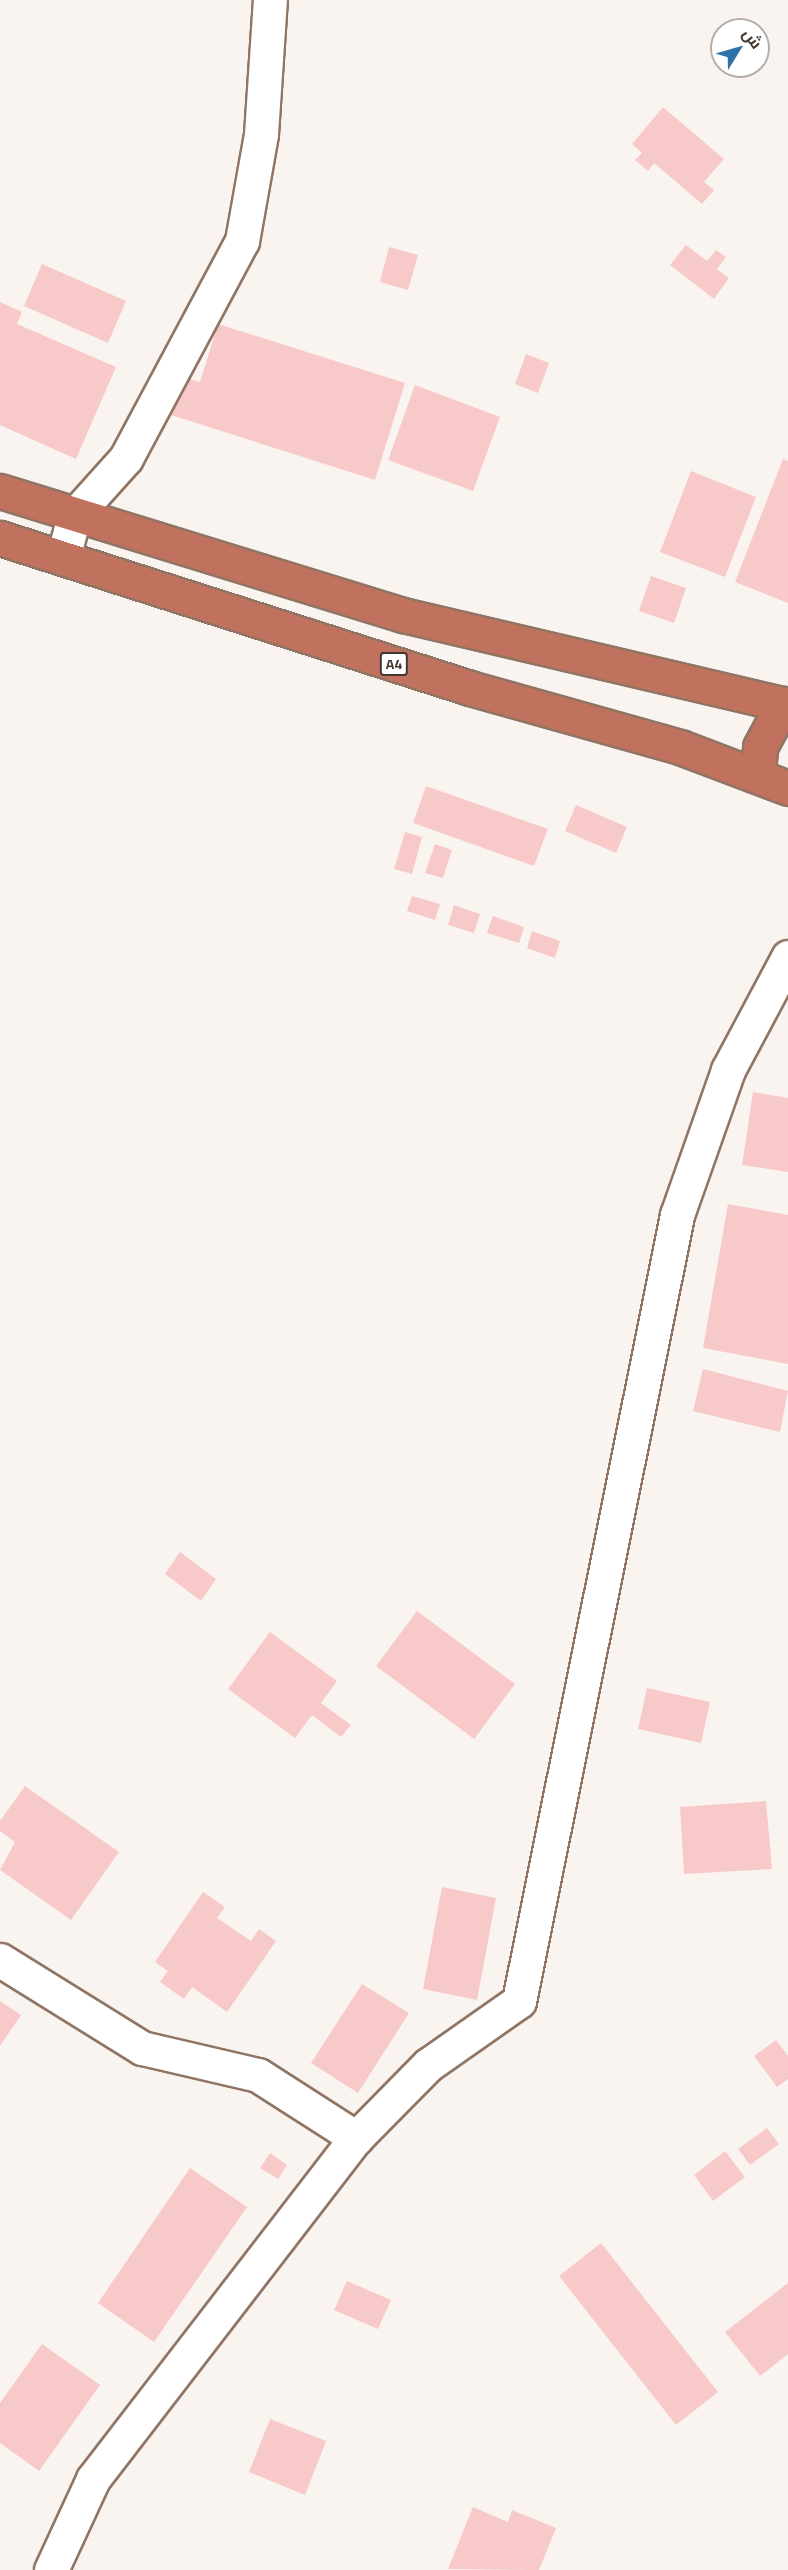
<!DOCTYPE html>
<html>
<head>
<meta charset="utf-8">
<style>
  body { margin:0 }
  #map { position:relative; width:788px; height:2570px; overflow:hidden; background:#faf4f0; font-family:Georgia,Cairo,serif }
  div>[style] { position:absolute }
  [style*='--x'] { left:calc(var(--x)*1px); top:calc(var(--y)*1px); width:calc(var(--w)*1px); rotate:calc(var(--a)*1deg) }
  .building>* { inset:0; background:#f7cac9 }
  .roads { filter:drop-shadow(2px 0 #907564) drop-shadow(-2px 0 #907564) drop-shadow(0 2px #907564) drop-shadow(0 -2px #907564) }
  .minor>* { height:33px; margin:-16.5px; padding:0 16.5px; transform-origin:16.5px; border-radius:16.5px; background:#fff }
  .highway>* { height:33px; margin:-16.5px; padding:0 16.5px; transform-origin:16.5px; border-radius:16.5px; background:#c1725e }
  span { translate:-50% -50%; white-space:nowrap; text-align:center; line-height:1.15; -webkit-text-stroke:6px #fff; paint-order:stroke }
  .shield-label span { padding:2px 4px; background:#fff; border:2px solid; border-radius:4px; -webkit-text-stroke-width:0 }
  .shield-label { font-size:14px; color:#443831; font-weight:700 }
  .north { position:absolute; left:710px; top:18px; width:60px; height:60px; box-sizing:border-box; background:#fff; border:2px solid #b4afad; border-radius:50%; rotate:53deg; font-size:16px; font-weight:700; line-height:24px; text-align:center; color:#443831 }
  .north::after { content:''; display:block; margin:auto; width:21px; height:27px; background:#2f73a9; clip-path:polygon(50% 0,100% 100%,50% 72%,0 100%) }
</style>
</head>
<body>
<div id="map">
  <div class="building">
    <i style="clip-path:polygon(663px 107px,724px 159px,704px 182px,714px 190px,702px 204px,654px 163px,648px 171px,635px 160px,642px 153px,632px 144px)"></i>
    <i style="clip-path:polygon(686px 245px,707px 261px,716px 250px,726px 257px,717px 269px,729px 278px,714px 299px,670px 265px)"></i>
    <i style="clip-path:polygon(389px 247px,418px 255px,408px 290px,380px 282px)"></i>
    <i style="clip-path:polygon(42px 264px,126px 301px,108px 343px,24px 306px)"></i>
    <i style="clip-path:polygon(0 302px,22px 312px,17px 324px,116px 367px,76px 459px,0 425px)"></i>
    <i style="clip-path:polygon(218px 324px,405px 383px,375px 480px,168px 414px,181px 376px,200px 382px)"></i>
    <i style="clip-path:polygon(526px 354px,549px 363px,538px 393px,515px 384px)"></i>
    <i style="clip-path:polygon(415px 385px,500px 417px,473px 491px,388px 460px)"></i>
    <i style="clip-path:polygon(783px 459px,788px 461px,788px 603px,735px 582px)"></i>
    <i style="clip-path:polygon(691px 471px,756px 497px,725px 577px,660px 552px)"></i>
    <i style="clip-path:polygon(651px 576px,686px 588px,674px 623px,639px 611px)"></i>
    <i style="clip-path:polygon(426px 786px,548px 829px,534px 866px,413px 823px)"></i>
    <i style="clip-path:polygon(576px 805px,627px 827px,616px 853px,565px 831px)"></i>
    <i style="clip-path:polygon(405px 832px,422px 837px,412px 874px,394px 869px)"></i>
    <i style="clip-path:polygon(435px 844px,452px 850px,443px 878px,425px 873px)"></i>
    <i style="clip-path:polygon(412px 896px,440px 904px,435px 920px,407px 911px)"></i>
    <i style="clip-path:polygon(454px 905px,480px 914px,474px 933px,448px 925px)"></i>
    <i style="clip-path:polygon(493px 916px,524px 927px,519px 943px,487px 933px)"></i>
    <i style="clip-path:polygon(532px 931px,560px 941px,555px 958px,527px 948px)"></i>
    <i style="clip-path:polygon(753px 1092px,788px 1098px,788px 1172px,742px 1165px)"></i>
    <i style="clip-path:polygon(728px 1204px,788px 1215px,788px 1364px,703px 1348px)"></i>
    <i style="clip-path:polygon(703px 1369px,788px 1391px,780px 1432px,693px 1411px)"></i>
    <i style="clip-path:polygon(180px 1552px,216px 1579px,201px 1601px,165px 1574px)"></i>
    <i style="clip-path:polygon(417px 1611px,515px 1684px,474px 1739px,376px 1666px)"></i>
    <i style="clip-path:polygon(270px 1632px,337px 1681px,321px 1703px,351px 1725px,341px 1737px,312px 1715px,295px 1738px,228px 1689px)"></i>
    <i style="clip-path:polygon(647px 1688px,710px 1702px,701px 1743px,638px 1729px)"></i>
    <i style="clip-path:polygon(25px 1786px,119px 1852px,71px 1920px,0 1870px,15px 1842px,0 1831px,0 1821px)"></i>
    <i style="clip-path:polygon(766px 1801px,772px 1869px,684px 1874px,680px 1807px)"></i>
    <i style="clip-path:polygon(442px 1887px,496px 1898px,477px 2000px,423px 1989px)"></i>
    <i style="clip-path:polygon(203px 1892px,225px 1907px,217px 1918px,251px 1941px,259px 1929px,276px 1941px,227px 2012px,192px 1987px,184px 1999px,160px 1982px,168px 1971px,155px 1962px)"></i>
    <i style="clip-path:polygon(362px 1984px,409px 2013px,358px 2093px,311px 2063px)"></i>
    <i style="clip-path:polygon(0 2001px,21px 2015px,0 2046px)"></i>
    <i style="clip-path:polygon(776px 2040px,788px 2056px,788px 2079px,777px 2087px,754px 2056px)"></i>
    <i style="clip-path:polygon(767px 2128px,779px 2144px,750px 2165px,738px 2149px)"></i>
    <i style="clip-path:polygon(725px 2151px,745px 2177px,713px 2201px,694px 2175px)"></i>
    <i style="clip-path:polygon(270px 2153px,287px 2165px,278px 2179px,260px 2168px)"></i>
    <i style="clip-path:polygon(190px 2168px,247px 2207px,154px 2342px,98px 2303px)"></i>
    <i style="clip-path:polygon(601px 2243px,718px 2392px,676px 2425px,559px 2276px)"></i>
    <i style="clip-path:polygon(347px 2281px,391px 2300px,378px 2329px,334px 2310px)"></i>
    <i style="clip-path:polygon(788px 2283px,788px 2354px,760px 2376px,725px 2332px)"></i>
    <i style="clip-path:polygon(42px 2344px,100px 2385px,39px 2471px,0 2443px,0 2403px)"></i>
    <i style="clip-path:polygon(270px 2419px,326px 2441px,305px 2495px,249px 2472px)"></i>
    <i style="clip-path:polygon(473px 2507px,508px 2522px,512px 2510px,556px 2528px,539px 2570px,448px 2569px)"></i>
  </div>
  <div class="roads">
    <div class="minor">
      <i style="--x:63;--y:558;--w:43;--a:-75.3"></i>
      <i style="--x:74;--y:516;--w:78;--a:-48.1"></i>
      <i style="--x:126;--y:458;--w:246;--a:-61.9"></i>
      <i style="--x:242;--y:241;--w:109;--a:-79.9"></i>
      <i style="--x:261;--y:134;--w:134;--a:-86.2"></i>
      <i style="--x:0;--y:1960;--w:167;--a:31.8"></i>
      <i style="--x:142;--y:2048;--w:119;--a:13.1"></i>
      <i style="--x:258;--y:2075;--w:117;--a:32.7"></i>
      <i style="--x:51;--y:2570;--w:100;--a:-65.2"></i>
      <i style="--x:93;--y:2479;--w:431;--a:-52.4"></i>
      <i style="--x:356;--y:2138;--w:103;--a:-45.4"></i>
      <i style="--x:428;--y:2065;--w:111;--a:-35.1"></i>
      <i style="--x:519;--y:2001;--w:802;--a:-78.63"></i>
      <i style="--x:677;--y:1215;--w:154;--a:-70.6"></i>
      <i style="--x:728;--y:1070;--w:128;--a:-62"></i>
    </div>
    <div class="highway">
      <i style="--x:0;--y:491;--w:422;--a:17.1"></i>
      <i style="--x:403;--y:615;--w:395;--a:13.2"></i>
      <i style="--x:0;--y:538;--w:493;--a:17.7"></i>
      <i style="--x:470;--y:688;--w:218;--a:15.7"></i>
      <i style="--x:680;--y:747;--w:116;--a:20.8"></i>
      <i style="--x:758;--y:776;--w:29;--a:-86"></i>
      <i style="--x:760;--y:747;--w:49;--a:-61.9"></i>
    </div>
  </div>
  <div class="shield-label">
    <span style="left:394px;top:664px">A4</span>
  </div>
  <div class="north">ش</div>
</div>
</body>
</html>
